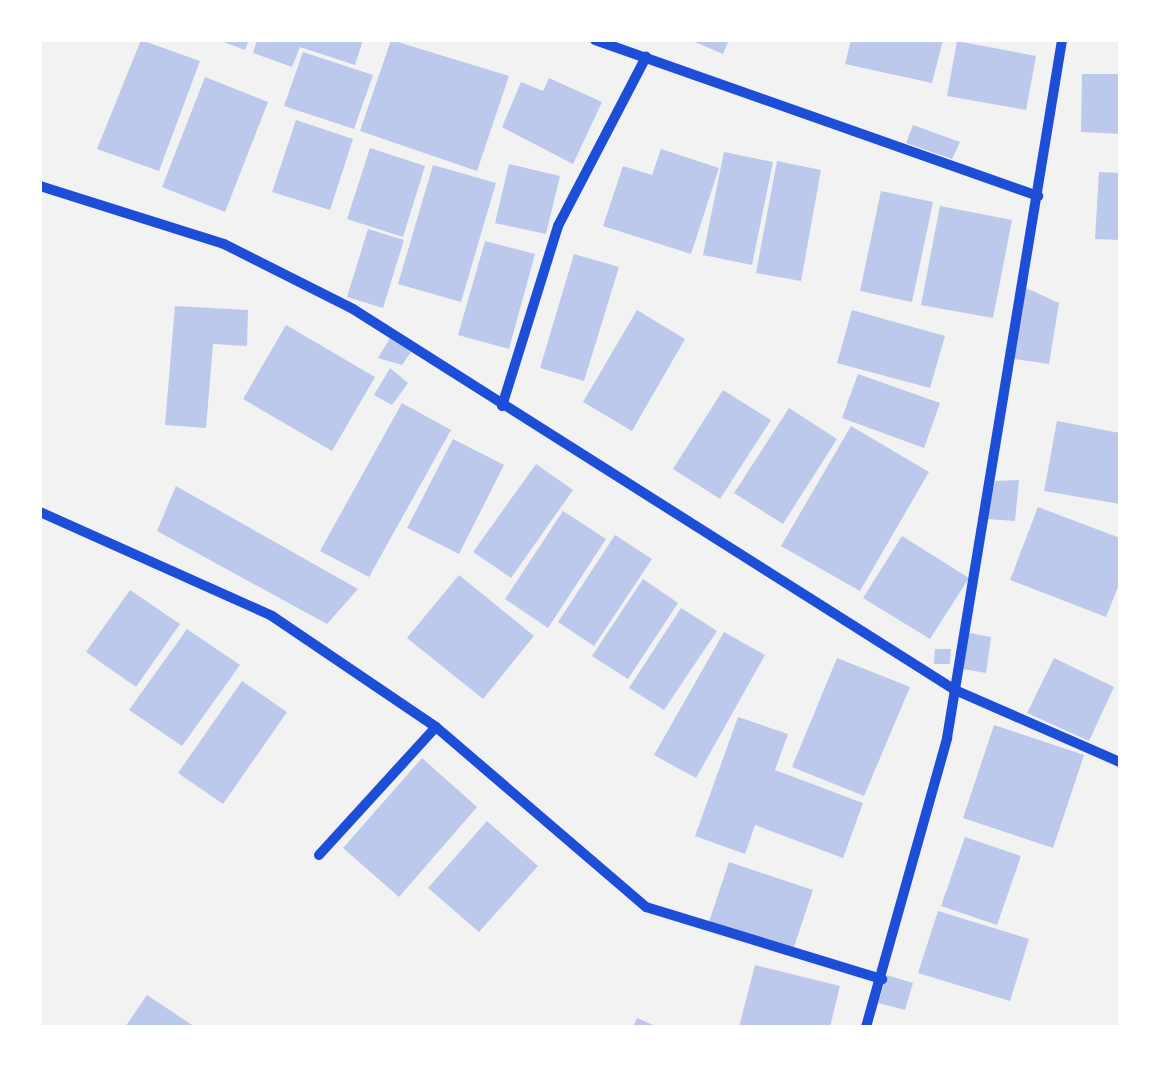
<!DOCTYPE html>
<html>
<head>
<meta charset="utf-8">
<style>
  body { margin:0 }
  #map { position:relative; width:1160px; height:1067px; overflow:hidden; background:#f2f2f2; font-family:Quicksand,sans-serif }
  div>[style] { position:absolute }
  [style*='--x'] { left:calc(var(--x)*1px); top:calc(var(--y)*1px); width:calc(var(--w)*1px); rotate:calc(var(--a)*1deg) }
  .building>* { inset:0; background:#bdc9ec }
  .minor>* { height:10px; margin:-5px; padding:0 5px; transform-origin:5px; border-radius:5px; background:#1d4ed8 }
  span { translate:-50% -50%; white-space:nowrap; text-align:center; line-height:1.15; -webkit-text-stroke:8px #fff; paint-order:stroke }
  .frame { position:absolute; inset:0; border:42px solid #fff; pointer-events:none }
</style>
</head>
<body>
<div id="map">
  <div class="building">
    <i style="clip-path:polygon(141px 40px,200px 61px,159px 171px,97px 149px)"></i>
    <i style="clip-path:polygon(218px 40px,249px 40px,245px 50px)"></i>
    <i style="clip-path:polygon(257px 40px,363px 40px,355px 65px,300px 47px,292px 67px,253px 53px)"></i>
    <i style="clip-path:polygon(391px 40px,509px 76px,477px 171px,360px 131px)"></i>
    <i style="clip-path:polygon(690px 40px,729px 40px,723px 54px)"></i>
    <i style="clip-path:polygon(851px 40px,943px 40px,932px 83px,845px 64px)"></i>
    <i style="clip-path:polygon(957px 41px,1036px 56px,1026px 110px,947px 96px)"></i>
    <i style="clip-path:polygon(303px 52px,373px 75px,354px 129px,284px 106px)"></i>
    <i style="clip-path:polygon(1082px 74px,1120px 74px,1120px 134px,1081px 132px)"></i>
    <i style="clip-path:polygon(205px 77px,268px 102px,225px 212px,162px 187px)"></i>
    <i style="clip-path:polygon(549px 78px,602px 102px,573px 164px,502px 127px,521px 82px,543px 91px)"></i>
    <i style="clip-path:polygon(296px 120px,353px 139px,330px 210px,272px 192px)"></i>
    <i style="clip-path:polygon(913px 125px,960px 142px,952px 159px,906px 143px)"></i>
    <i style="clip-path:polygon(370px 148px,425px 166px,403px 237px,347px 219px)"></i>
    <i style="clip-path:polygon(661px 149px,719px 168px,691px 254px,603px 226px,623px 166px,652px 175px)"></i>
    <i style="clip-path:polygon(724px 152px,773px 162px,752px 265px,703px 255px)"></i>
    <i style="clip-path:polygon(777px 161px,821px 170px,801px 281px,756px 273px)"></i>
    <i style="clip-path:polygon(509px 164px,560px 176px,546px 234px,495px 223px)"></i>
    <i style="clip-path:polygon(433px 165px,496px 183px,461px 302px,398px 284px)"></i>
    <i style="clip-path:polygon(1099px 172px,1120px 173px,1120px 240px,1095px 239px)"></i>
    <i style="clip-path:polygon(881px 191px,933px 202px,912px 302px,860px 291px)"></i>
    <i style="clip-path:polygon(940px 206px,1012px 220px,993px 318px,921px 305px)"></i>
    <i style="clip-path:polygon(368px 229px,404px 240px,383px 308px,347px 297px)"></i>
    <i style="clip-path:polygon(485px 241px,535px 254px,509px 349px,458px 335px)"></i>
    <i style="clip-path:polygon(574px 254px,619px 267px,584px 381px,540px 368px)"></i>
    <i style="clip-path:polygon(1026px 288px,1059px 303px,1049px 364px,1014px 359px)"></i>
    <i style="clip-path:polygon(175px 306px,248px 310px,247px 346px,213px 344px,206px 428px,165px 425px)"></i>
    <i style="clip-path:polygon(637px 310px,685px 339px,632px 431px,583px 402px)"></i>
    <i style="clip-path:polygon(852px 310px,945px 336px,930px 388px,837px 363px)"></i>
    <i style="clip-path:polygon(286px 325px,375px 377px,332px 451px,243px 399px)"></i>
    <i style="clip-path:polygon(390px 338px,411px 352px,402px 365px,378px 358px)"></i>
    <i style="clip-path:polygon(390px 368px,408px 383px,392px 405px,374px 395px)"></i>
    <i style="clip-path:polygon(858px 374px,940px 403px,924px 448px,842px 418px)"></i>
    <i style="clip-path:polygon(723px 390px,771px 420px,720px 499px,673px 469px)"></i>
    <i style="clip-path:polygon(402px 403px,451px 430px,369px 577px,320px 551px)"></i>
    <i style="clip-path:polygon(789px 408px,837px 439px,783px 524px,734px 493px)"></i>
    <i style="clip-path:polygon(1057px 421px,1120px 433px,1120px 504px,1044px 491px)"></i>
    <i style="clip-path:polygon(851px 426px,929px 472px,860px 591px,781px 546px)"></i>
    <i style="clip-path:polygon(453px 439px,504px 465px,459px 554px,407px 528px)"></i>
    <i style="clip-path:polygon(536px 464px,573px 490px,511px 578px,473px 552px)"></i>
    <i style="clip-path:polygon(1019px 480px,1015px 521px,987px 519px,995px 481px)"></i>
    <i style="clip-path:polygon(176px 486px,358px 589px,327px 624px,157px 531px)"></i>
    <i style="clip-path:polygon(1038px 507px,1120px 538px,1120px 582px,1106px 617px,1010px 580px)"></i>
    <i style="clip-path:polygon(563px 511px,606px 539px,548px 628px,505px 599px)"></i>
    <i style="clip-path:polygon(615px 535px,652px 559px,594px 646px,558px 622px)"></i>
    <i style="clip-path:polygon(902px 536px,969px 578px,930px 639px,863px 598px)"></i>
    <i style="clip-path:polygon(459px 575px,534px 636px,483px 699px,407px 638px)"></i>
    <i style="clip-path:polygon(643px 579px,678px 603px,628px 679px,592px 656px)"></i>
    <i style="clip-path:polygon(130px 590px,180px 624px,136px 687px,86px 652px)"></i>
    <i style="clip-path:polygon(681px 608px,717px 631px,664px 710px,629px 688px)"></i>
    <i style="clip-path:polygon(187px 629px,240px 665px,182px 746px,129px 710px)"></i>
    <i style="clip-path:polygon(724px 632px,765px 655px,696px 778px,654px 755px)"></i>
    <i style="clip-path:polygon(969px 633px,991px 637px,986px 673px,963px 669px)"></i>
    <i style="clip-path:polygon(935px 649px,951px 649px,950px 664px,934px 664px)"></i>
    <i style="clip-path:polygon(837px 658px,910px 687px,864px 796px,792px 767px)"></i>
    <i style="clip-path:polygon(1054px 658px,1114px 687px,1089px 741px,1027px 713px)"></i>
    <i style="clip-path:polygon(242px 681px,287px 712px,223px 804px,178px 773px)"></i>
    <i style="clip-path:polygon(738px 717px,788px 734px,775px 770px,863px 803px,843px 858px,755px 825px,745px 854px,695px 836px)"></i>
    <i style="clip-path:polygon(994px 725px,1084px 755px,1053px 848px,963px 818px)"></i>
    <i style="clip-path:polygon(422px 758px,477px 807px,399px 897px,343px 848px)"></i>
    <i style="clip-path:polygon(487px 821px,538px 866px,479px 932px,428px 888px)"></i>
    <i style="clip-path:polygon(965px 837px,1021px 856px,997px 925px,941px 906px)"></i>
    <i style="clip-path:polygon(729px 862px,813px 890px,793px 950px,709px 922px)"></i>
    <i style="clip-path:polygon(938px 911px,1029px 939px,1010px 1001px,918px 973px)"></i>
    <i style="clip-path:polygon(755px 965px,840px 986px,830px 1027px,739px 1027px)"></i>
    <i style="clip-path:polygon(887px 975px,913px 983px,905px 1010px,878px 1003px)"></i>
    <i style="clip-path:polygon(147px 995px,195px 1027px,125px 1027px)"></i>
    <i style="clip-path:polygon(637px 1018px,658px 1027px,633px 1027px)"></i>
  </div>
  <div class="minor">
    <i style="--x:595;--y:40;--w:470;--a:19.4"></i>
    <i style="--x:40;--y:186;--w:193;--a:17.5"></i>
    <i style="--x:224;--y:244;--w:144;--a:26.7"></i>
    <i style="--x:353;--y:309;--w:712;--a:32.33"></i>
    <i style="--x:955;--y:690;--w:180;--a:23.6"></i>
    <i style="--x:502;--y:406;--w:189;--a:-72.7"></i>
    <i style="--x:558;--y:226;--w:191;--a:-62.5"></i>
    <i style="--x:40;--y:512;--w:254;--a:24.1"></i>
    <i style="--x:272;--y:616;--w:198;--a:34.1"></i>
    <i style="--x:436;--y:727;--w:277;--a:40.6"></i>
    <i style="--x:646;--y:907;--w:247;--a:17"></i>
    <i style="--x:319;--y:855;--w:173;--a:-47.6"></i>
    <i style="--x:866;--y:1027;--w:300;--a:-74.3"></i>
    <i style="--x:947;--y:738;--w:707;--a:-80.64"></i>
  </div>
  <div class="frame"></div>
</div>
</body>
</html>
